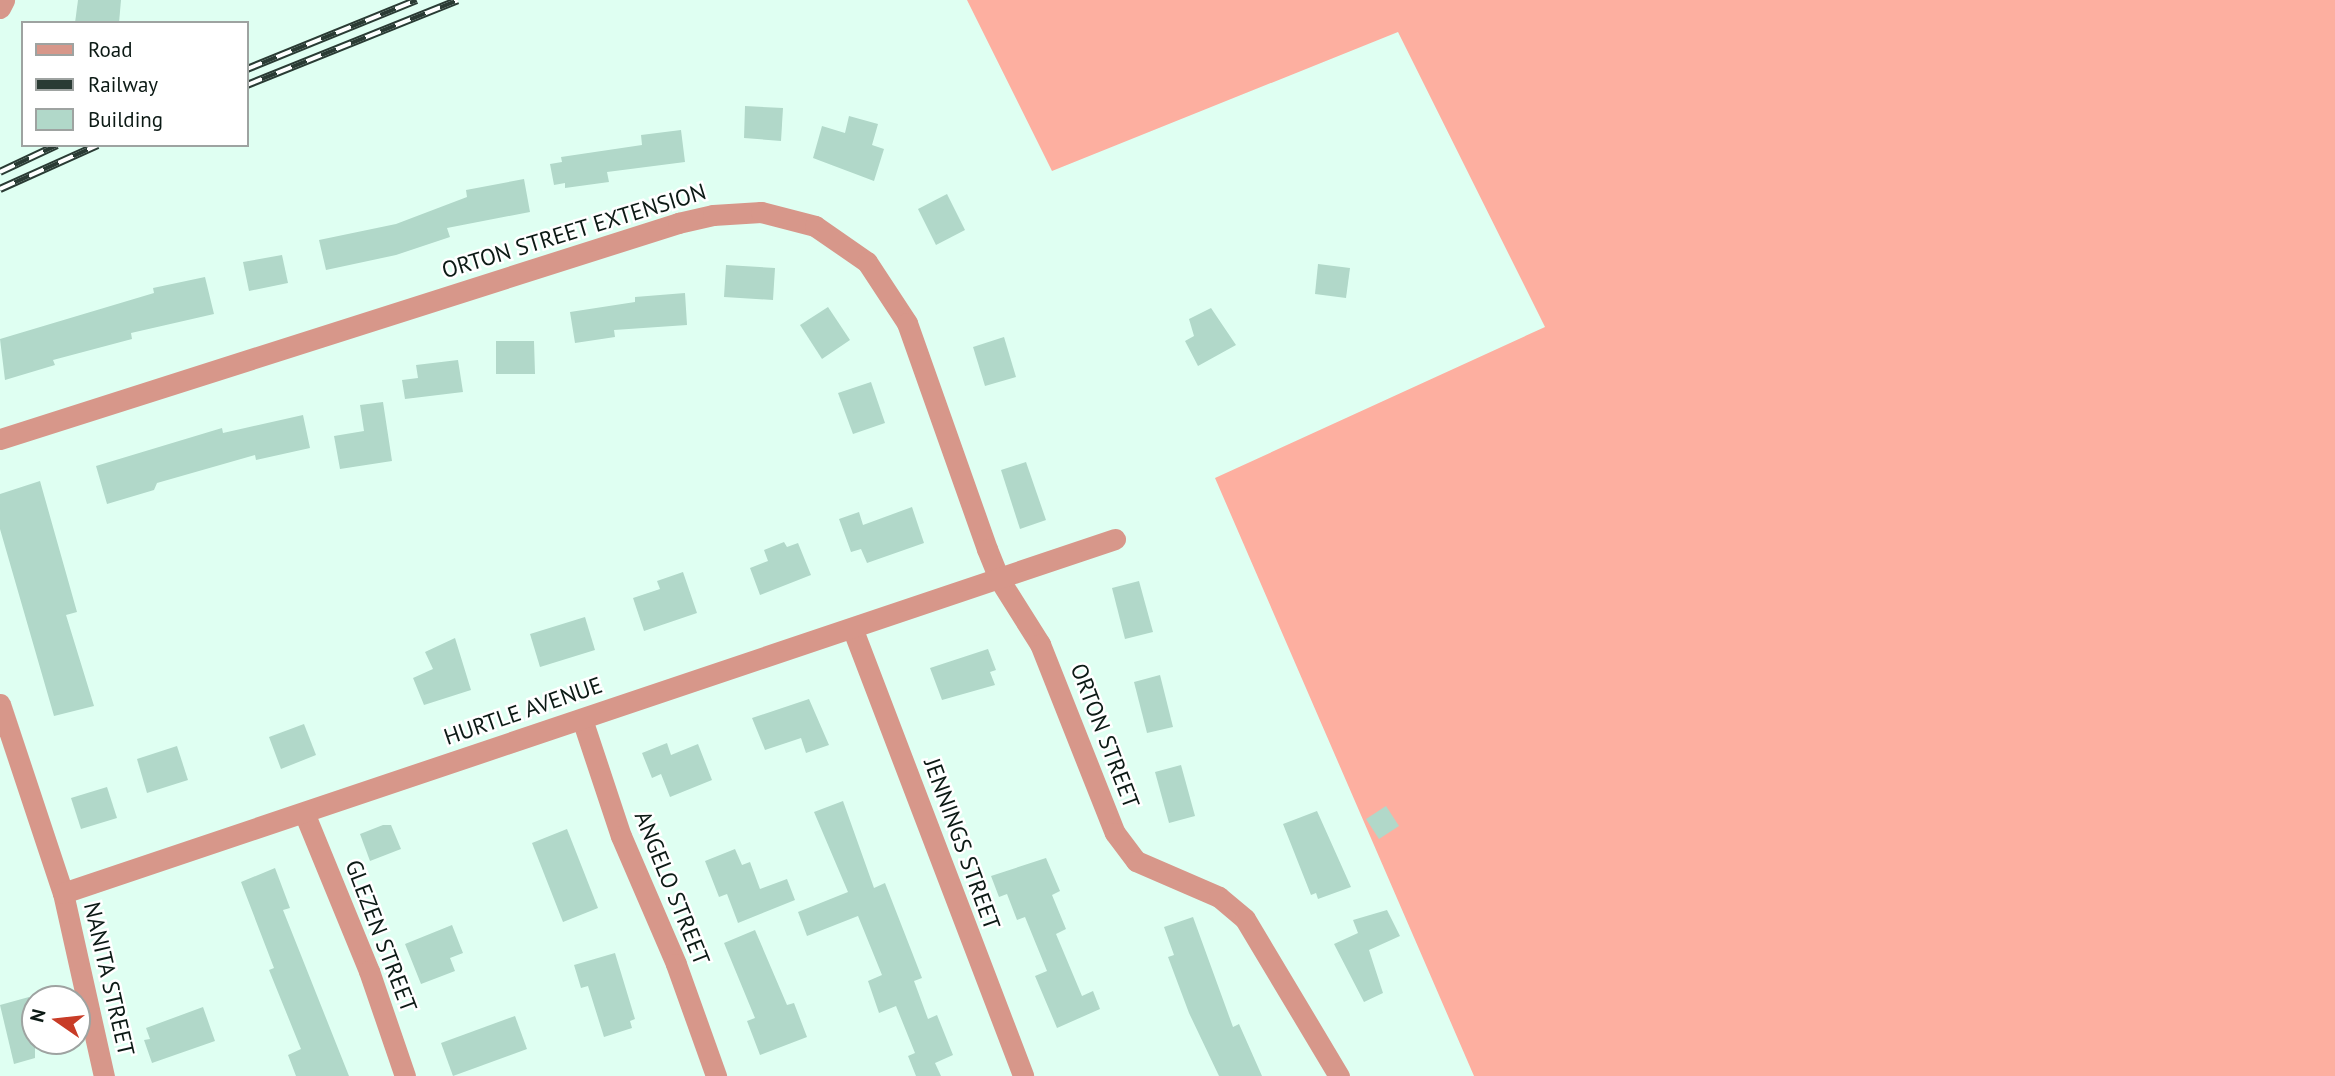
<!DOCTYPE html>
<html>
<head>
<meta charset="utf-8">
<style>
  body { margin:0 }
  #map { position:relative; width:2335px; height:1076px; overflow:hidden; background:#dffff2; font-family:"PT Sans",sans-serif }
  div>[style] { position:absolute }
  [style*='--x'] { left:calc(var(--x)*1px); top:calc(var(--y)*1px); width:calc(var(--w)*1px); rotate:calc(var(--a)*1deg) }
  .forest>* { inset:0; background:#fdafa0 }
  .building>* { inset:0; background:#b1d8c9 }
  .minor>* { height:21px; margin:-10.5px; padding:0 10.5px; transform-origin:10.5px; border-radius:10.5px; background:#d7978a }
  .rail>* { height:8px; margin-top:-4px; transform-origin:0; background:repeating-linear-gradient(90deg,#fff 0 16px,#2a3b34 0 32px); box-sizing:border-box; border-block:2px solid #2a3b34 }
  span { translate:-50% -50%; white-space:nowrap; text-align:center; line-height:1.15; -webkit-text-stroke:5px #fff; paint-order:stroke }
  .street-label { font-size:23px; color:#0c1a15 }
  .legend { position:absolute; left:21px; top:21px; width:228px; height:126px; box-sizing:border-box; background:#fff; border:2px solid #9ea3a1; margin:0; padding:9px 12px; list-style:none; font-size:21px; color:#0c1a15 }
  .legend li { display:flex; align-items:center; gap:14px; height:35px }
  .legend b { width:35px; border:2px solid #9ea3a1 }
  .north { position:absolute; left:21px; top:985px; width:70px; height:70px; box-sizing:border-box; background:#fff; border:2px solid #9ea3a1; border-radius:50%; rotate:284deg; font-size:19px; font-weight:700; line-height:28px; text-align:center; color:#0c1a15 }
  .north::after { content:''; display:block; margin:auto; width:24px; height:32px; background:#c83c27; clip-path:polygon(50% 0,100% 100%,50% 72%,0 100%) }
</style>
</head>
<body>
<div id="map">
  <div class="forest">
    <i style="clip-path:polygon(967px 0,2335px 0,2335px 1076px,1474px 1076px,1215px 478px,1545px 327px,1398px 32px,1052px 171px)"></i>
  </div>
  <div class="building">
    <i style="clip-path:polygon(78px 0,121px 0,119px 23px,75px 23px)"></i>
    <i style="clip-path:polygon(745px 106px,783px 108px,781px 141px,744px 138px)"></i>
    <i style="clip-path:polygon(849px 116px,878px 124px,872px 145px,884px 149px,874px 181px,813px 158px,822px 126px,845px 133px)"></i>
    <i style="clip-path:polygon(681px 130px,685px 162px,607px 172px,609px 182px,565px 188px,565px 183px,554px 185px,550px 164px,562px 162px,561px 157px,642px 145px,641px 135px)"></i>
    <i style="clip-path:polygon(524px 179px,530px 212px,447px 228px,450px 237px,396px 255px,326px 270px,319px 240px,396px 224px,467px 197px,466px 190px)"></i>
    <i style="clip-path:polygon(947px 194px,965px 230px,936px 245px,918px 209px)"></i>
    <i style="clip-path:polygon(282px 255px,288px 283px,249px 291px,243px 262px)"></i>
    <i style="clip-path:polygon(1318px 264px,1350px 268px,1346px 298px,1315px 294px)"></i>
    <i style="clip-path:polygon(726px 265px,775px 268px,773px 300px,724px 297px)"></i>
    <i style="clip-path:polygon(205px 277px,214px 314px,131px 333px,132px 339px,53px 360px,55px 365px,5px 380px,0 339px,154px 293px,153px 288px)"></i>
    <i style="clip-path:polygon(685px 293px,687px 325px,614px 330px,615px 337px,575px 343px,570px 312px,635px 302px,635px 297px)"></i>
    <i style="clip-path:polygon(828px 307px,850px 340px,822px 359px,800px 325px)"></i>
    <i style="clip-path:polygon(1211px 308px,1236px 345px,1198px 366px,1185px 341px,1194px 336px,1189px 319px)"></i>
    <i style="clip-path:polygon(1004px 337px,1016px 377px,985px 386px,973px 347px)"></i>
    <i style="clip-path:polygon(496px 341px,534px 341px,535px 374px,496px 374px)"></i>
    <i style="clip-path:polygon(458px 360px,463px 392px,405px 399px,402px 380px,418px 378px,416px 365px)"></i>
    <i style="clip-path:polygon(871px 382px,885px 423px,853px 434px,838px 393px)"></i>
    <i style="clip-path:polygon(383px 402px,392px 461px,340px 469px,334px 436px,364px 431px,360px 405px)"></i>
    <i style="clip-path:polygon(303px 415px,310px 448px,256px 460px,255px 455px,157px 483px,154px 490px,107px 504px,96px 466px,222px 428px,223px 433px)"></i>
    <i style="clip-path:polygon(1026px 462px,1046px 520px,1020px 529px,1001px 470px)"></i>
    <i style="clip-path:polygon(40px 481px,77px 612px,66px 615px,94px 706px,54px 716px,0 529px,0 494px)"></i>
    <i style="clip-path:polygon(912px 507px,924px 543px,867px 563px,861px 549px,851px 552px,839px 519px,859px 512px,863px 525px)"></i>
    <i style="clip-path:polygon(784px 542px,787px 547px,798px 543px,811px 575px,760px 595px,750px 568px,768px 561px,764px 550px)"></i>
    <i style="clip-path:polygon(683px 572px,697px 613px,644px 631px,633px 598px,660px 589px,657px 581px)"></i>
    <i style="clip-path:polygon(1139px 581px,1153px 632px,1125px 639px,1112px 588px)"></i>
    <i style="clip-path:polygon(585px 617px,595px 650px,540px 667px,530px 634px)"></i>
    <i style="clip-path:polygon(455px 638px,471px 690px,424px 705px,413px 678px,433px 669px,425px 652px)"></i>
    <i style="clip-path:polygon(988px 649px,996px 670px,990px 672px,995px 685px,942px 700px,930px 668px)"></i>
    <i style="clip-path:polygon(1160px 675px,1173px 727px,1147px 733px,1134px 682px)"></i>
    <i style="clip-path:polygon(809px 699px,829px 745px,806px 753px,801px 738px,765px 750px,752px 718px)"></i>
    <i style="clip-path:polygon(304px 724px,316px 755px,281px 769px,269px 737px)"></i>
    <i style="clip-path:polygon(667px 743px,671px 755px,698px 744px,712px 780px,670px 797px,661px 774px,652px 778px,642px 753px)"></i>
    <i style="clip-path:polygon(177px 746px,188px 780px,147px 793px,137px 759px)"></i>
    <i style="clip-path:polygon(1181px 765px,1195px 816px,1169px 823px,1155px 772px)"></i>
    <i style="clip-path:polygon(107px 787px,117px 818px,81px 829px,71px 798px)"></i>
    <i style="clip-path:polygon(843px 801px,874px 888px,885px 883px,922px 978px,914px 981px,928px 1019px,937px 1015px,953px 1055px,935px 1063px,941px 1076px,916px 1076px,908px 1056px,915px 1053px,896px 1006px,879px 1013px,868px 981px,882px 975px,858px 916px,807px 936px,798px 912px,848px 892px,814px 812px)"></i>
    <i style="clip-path:polygon(1386px 806px,1399px 826px,1379px 839px,1366px 819px)"></i>
    <i style="clip-path:polygon(1317px 811px,1351px 887px,1318px 899px,1316px 893px,1311px 895px,1283px 824px)"></i>
    <i style="clip-path:polygon(383px 825px,391px 825px,401px 849px,370px 861px,360px 834px)"></i>
    <i style="clip-path:polygon(567px 829px,598px 908px,563px 922px,532px 843px)"></i>
    <i style="clip-path:polygon(735px 849px,742px 865px,750px 862px,760px 889px,787px 879px,795px 900px,738px 923px,727px 894px,719px 897px,705px 861px)"></i>
    <i style="clip-path:polygon(1046px 858px,1060px 891px,1052px 895px,1066px 929px,1056px 934px,1082px 996px,1093px 991px,1100px 1009px,1057px 1028px,1035px 976px,1047px 971px,1025px 917px,1017px 920px,1007px 894px,999px 897px,991px 876px)"></i>
    <i style="clip-path:polygon(275px 868px,290px 908px,283px 910px,349px 1076px,296px 1076px,288px 1055px,301px 1049px,269px 970px,274px 968px,241px 882px)"></i>
    <i style="clip-path:polygon(1387px 910px,1400px 936px,1369px 950px,1383px 993px,1364px 1002px,1334px 944px,1358px 933px,1353px 920px)"></i>
    <i style="clip-path:polygon(1193px 917px,1233px 1027px,1239px 1024px,1262px 1076px,1219px 1076px,1189px 1013px,1168px 957px,1174px 955px,1164px 927px)"></i>
    <i style="clip-path:polygon(452px 925px,463px 953px,450px 958px,455px 971px,421px 984px,405px 944px)"></i>
    <i style="clip-path:polygon(755px 930px,787px 1005px,794px 1003px,807px 1037px,760px 1055px,747px 1021px,755px 1018px,724px 943px)"></i>
    <i style="clip-path:polygon(615px 953px,635px 1019px,630px 1021px,632px 1028px,604px 1037px,588px 986px,581px 988px,574px 965px)"></i>
    <i style="clip-path:polygon(29px 997px,35px 1017px,35px 1058px,14px 1064px,0 1005px)"></i>
    <i style="clip-path:polygon(203px 1007px,215px 1041px,152px 1063px,144px 1040px,150px 1039px,146px 1028px)"></i>
    <i style="clip-path:polygon(515px 1016px,527px 1049px,453px 1076px,441px 1043px)"></i>
  </div>
  <div class="minor">
    <i style="--x:0;--y:8;--w:9;--a:-63"></i>
    <i style="--x:0;--y:439;--w:712;--a:-17.67"></i>
    <i style="--x:678;--y:223;--w:36;--a:-13"></i>
    <i style="--x:713;--y:215;--w:48;--a:-3.6"></i>
    <i style="--x:761;--y:212;--w:56;--a:14.5"></i>
    <i style="--x:815;--y:226;--w:63;--a:34.7"></i>
    <i style="--x:867;--y:262;--w:73;--a:56.7"></i>
    <i style="--x:907;--y:323;--w:240;--a:70.5"></i>
    <i style="--x:987;--y:549;--w:32;--a:68"></i>
    <i style="--x:999;--y:579;--w:77;--a:57.8"></i>
    <i style="--x:1040;--y:644;--w:203;--a:68.4"></i>
    <i style="--x:1115;--y:833;--w:35;--a:53"></i>
    <i style="--x:1136;--y:861;--w:90;--a:23.4"></i>
    <i style="--x:1219;--y:897;--w:34;--a:40"></i>
    <i style="--x:1245;--y:919;--w:183;--a:59.1"></i>
    <i style="--x:853;--y:630;--w:477;--a:69.1"></i>
    <i style="--x:0;--y:704;--w:199;--a:71.6"></i>
    <i style="--x:63;--y:893;--w:188;--a:77.4"></i>
    <i style="--x:582;--y:719;--w:123;--a:71.6"></i>
    <i style="--x:621;--y:836;--w:139;--a:66.7"></i>
    <i style="--x:676;--y:964;--w:119;--a:70.3"></i>
    <i style="--x:305;--y:815;--w:169;--a:67.7"></i>
    <i style="--x:369;--y:971;--w:111;--a:71.1"></i>
    <i style="--x:63;--y:893;--w:1110;--a:-18.6"></i>
  </div>
  <div class="rail">
    <i style="--x:247;--y:69;--w:183;--a:-22.1"></i>
    <i style="--x:247;--y:85;--w:227;--a:-21.9"></i>
    <i style="--x:0;--y:172;--w:63;--a:-25.3"></i>
    <i style="--x:0;--y:189;--w:107;--a:-24.2"></i>
  </div>
  <div class="street-label">
    <span style="left:574px;top:231px;rotate:-17deg">ORTON STREET EXTENSION</span>
    <span style="left:523px;top:711px;rotate:-19deg">HURTLE AVENUE</span>
    <span style="left:1105px;top:736px;rotate:69deg">ORTON STREET</span>
    <span style="left:962px;top:844px;rotate:70deg">JENNINGS STREET</span>
    <span style="left:672px;top:888px;rotate:68deg">ANGELO STREET</span>
    <span style="left:381px;top:936px;rotate:69deg">GLEZEN STREET</span>
    <span style="left:109px;top:979px;rotate:77deg">NANITA STREET</span>
  </div>
  <ul class="legend">
  <li><b style="height:9px;background:#d7978a"></b>Road</li>
  <li><b style="height:9px;background:#2a3b34"></b>Railway</li>
  <li><b style="height:19px;background:#b1d8c9"></b>Building</li>
  </ul>
  <div class="north">N</div>
</div>
</body>
</html>
